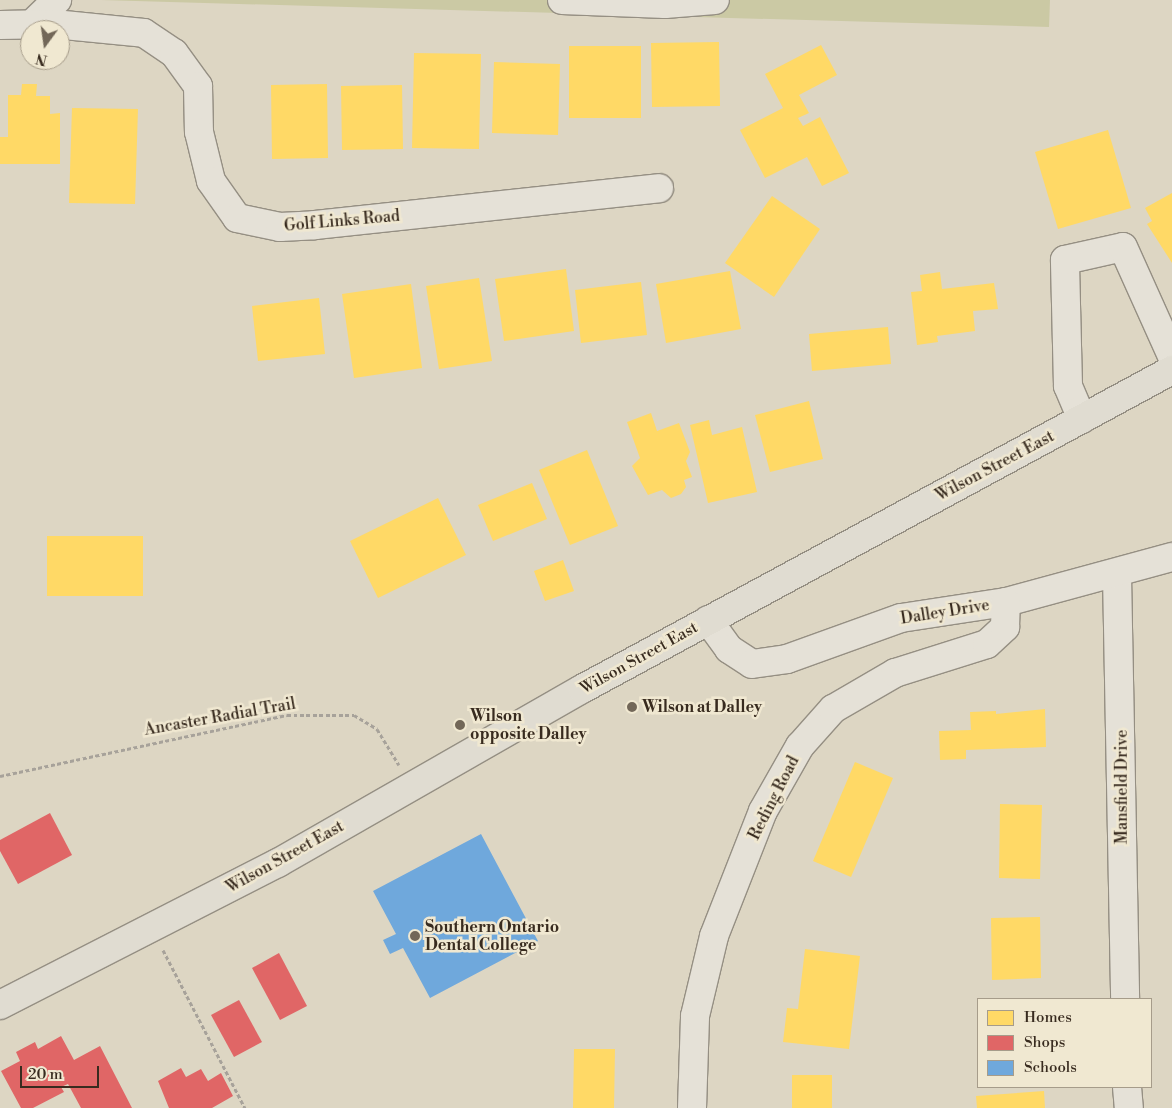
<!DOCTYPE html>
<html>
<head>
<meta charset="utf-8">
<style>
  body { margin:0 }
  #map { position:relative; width:1172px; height:1108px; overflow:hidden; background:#ddd6c3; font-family:"Libre Bodoni",serif }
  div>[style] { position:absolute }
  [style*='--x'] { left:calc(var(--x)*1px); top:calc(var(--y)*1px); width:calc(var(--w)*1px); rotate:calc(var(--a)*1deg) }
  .green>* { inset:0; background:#cbc9a4 }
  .homes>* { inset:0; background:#ffd966 }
  .shops>* { inset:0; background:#e06666 }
  .schools>* { inset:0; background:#6fa8dc }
  .path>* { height:3px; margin-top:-1.5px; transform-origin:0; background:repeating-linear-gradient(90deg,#a7a29a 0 4px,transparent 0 6.5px) }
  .roads { filter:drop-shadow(1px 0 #958f83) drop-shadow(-1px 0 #958f83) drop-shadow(0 1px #958f83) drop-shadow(0 -1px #958f83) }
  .minor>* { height:28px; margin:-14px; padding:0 14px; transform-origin:14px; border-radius:14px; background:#e5e1d7 }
  .major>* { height:28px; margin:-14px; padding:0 14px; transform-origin:14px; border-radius:14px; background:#e0dcd1 }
  .dots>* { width:14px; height:14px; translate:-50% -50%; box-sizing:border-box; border:2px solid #f0e8d1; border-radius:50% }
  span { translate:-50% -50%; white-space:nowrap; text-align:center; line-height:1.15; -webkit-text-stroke:5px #f0e8d1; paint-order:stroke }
  .street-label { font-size:16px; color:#382b1f }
  .poi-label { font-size:16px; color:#382b1f; font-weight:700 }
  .left { translate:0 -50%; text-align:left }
  .legend { position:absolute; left:977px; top:998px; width:175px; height:90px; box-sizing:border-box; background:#f0e8d1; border:1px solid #a69c8a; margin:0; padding:6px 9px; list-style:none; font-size:15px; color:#382b1f }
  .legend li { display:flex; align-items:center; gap:10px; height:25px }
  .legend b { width:25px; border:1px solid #a69c8a }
  .north { position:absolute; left:20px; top:20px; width:50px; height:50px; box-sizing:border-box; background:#f0e8d1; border:1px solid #a69c8a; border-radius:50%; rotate:194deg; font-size:14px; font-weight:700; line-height:20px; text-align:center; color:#382b1f }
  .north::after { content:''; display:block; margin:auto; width:18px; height:22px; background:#726758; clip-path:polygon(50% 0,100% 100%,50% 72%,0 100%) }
  .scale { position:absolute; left:20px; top:1066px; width:79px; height:22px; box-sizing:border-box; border:2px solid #382b1f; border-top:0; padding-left:6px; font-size:15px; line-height:18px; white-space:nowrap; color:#382b1f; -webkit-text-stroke:4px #f0e8d1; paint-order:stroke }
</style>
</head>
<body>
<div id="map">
  <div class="green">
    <i style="clip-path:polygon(101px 0,1050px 0,1049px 27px)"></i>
  </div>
  <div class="homes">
    <i style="clip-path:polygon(719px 42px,720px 106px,652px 107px,651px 43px)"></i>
    <i style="clip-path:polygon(821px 45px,837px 75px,799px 95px,809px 113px,798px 118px,803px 126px,820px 117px,849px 173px,822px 186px,807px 157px,765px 178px,740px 130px,783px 108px,765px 74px)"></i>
    <i style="clip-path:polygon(569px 46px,641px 46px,641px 118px,569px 118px)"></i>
    <i style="clip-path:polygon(414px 53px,481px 54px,479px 149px,412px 148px)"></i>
    <i style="clip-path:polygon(494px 62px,560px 64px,558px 135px,492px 133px)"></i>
    <i style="clip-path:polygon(22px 84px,37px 84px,36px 96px,50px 96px,50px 114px,60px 113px,60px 164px,0 164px,0 137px,8px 137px,8px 95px,21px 95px)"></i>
    <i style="clip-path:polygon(327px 84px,328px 158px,272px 159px,271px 85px)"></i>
    <i style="clip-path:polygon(402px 85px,403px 149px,342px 150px,341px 86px)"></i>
    <i style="clip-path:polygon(72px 108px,138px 109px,135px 204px,69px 203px)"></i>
    <i style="clip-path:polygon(1108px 130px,1131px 208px,1058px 229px,1035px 152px)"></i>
    <i style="clip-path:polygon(1172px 193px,1172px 263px,1147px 224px,1152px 221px,1145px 208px)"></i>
    <i style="clip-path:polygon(772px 196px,820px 229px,774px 297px,725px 263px)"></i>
    <i style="clip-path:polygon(566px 269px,574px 331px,504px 341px,495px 279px)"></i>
    <i style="clip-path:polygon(730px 271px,741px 329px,666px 343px,656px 284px)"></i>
    <i style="clip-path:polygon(940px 272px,942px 289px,994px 283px,998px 309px,973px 311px,975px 331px,937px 336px,938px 342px,917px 345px,911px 292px,922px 291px,920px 275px)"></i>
    <i style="clip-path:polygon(479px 278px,492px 361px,439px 369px,426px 286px)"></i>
    <i style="clip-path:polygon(641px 282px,647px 335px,581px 343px,575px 290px)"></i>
    <i style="clip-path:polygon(411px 284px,422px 368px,354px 378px,342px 294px)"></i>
    <i style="clip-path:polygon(319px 298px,325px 354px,258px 361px,252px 306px)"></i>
    <i style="clip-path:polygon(888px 327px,891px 364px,812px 371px,809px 334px)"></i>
    <i style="clip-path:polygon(809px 401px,823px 459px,770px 472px,755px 415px)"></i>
    <i style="clip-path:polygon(651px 413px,657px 431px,679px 423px,690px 452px,686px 461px,692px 477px,684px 480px,686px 487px,681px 494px,671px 498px,662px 490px,648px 495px,632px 466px,640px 458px,627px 422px)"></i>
    <i style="clip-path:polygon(709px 420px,712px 435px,742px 427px,757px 492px,708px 503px,690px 425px)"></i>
    <i style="clip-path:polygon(587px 450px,618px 526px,570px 545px,539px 470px)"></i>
    <i style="clip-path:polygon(532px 483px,547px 519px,493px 541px,478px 505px)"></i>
    <i style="clip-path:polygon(438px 498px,466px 555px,378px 598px,350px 541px)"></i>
    <i style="clip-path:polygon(47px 536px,143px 536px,143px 596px,47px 596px)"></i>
    <i style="clip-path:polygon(563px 560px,574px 591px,545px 601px,534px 571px)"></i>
    <i style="clip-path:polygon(1045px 709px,1046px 747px,966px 750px,966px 759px,940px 760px,939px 731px,971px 730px,970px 712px,996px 711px,996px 714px)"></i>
    <i style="clip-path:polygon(855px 762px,893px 778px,851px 877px,813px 861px)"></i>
    <i style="clip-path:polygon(1000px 804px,1042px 805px,1040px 879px,999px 878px)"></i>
    <i style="clip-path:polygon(1040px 917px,1041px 978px,992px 980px,991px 918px)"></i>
    <i style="clip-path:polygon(805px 949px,860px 956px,849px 1049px,783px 1042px,787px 1008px,798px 1009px)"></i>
    <i style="clip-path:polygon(574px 1049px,615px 1049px,614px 1108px,573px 1108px)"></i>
    <i style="clip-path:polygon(792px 1075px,832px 1075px,832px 1108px,792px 1108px)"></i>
    <i style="clip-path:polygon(1044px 1091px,1045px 1108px,977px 1108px,976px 1096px)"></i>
  </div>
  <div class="shops">
    <i style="clip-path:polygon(50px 813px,72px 855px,18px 884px,0 851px,0 840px)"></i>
    <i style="clip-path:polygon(279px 953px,307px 1006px,280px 1020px,252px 968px)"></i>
    <i style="clip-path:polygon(239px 1000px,262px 1042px,234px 1057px,211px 1015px)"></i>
    <i style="clip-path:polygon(61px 1036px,74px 1060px,100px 1046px,132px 1108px,81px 1108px,68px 1084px,61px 1087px,64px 1092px,33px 1108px,21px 1108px,1px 1071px,20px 1061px,16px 1052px,35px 1042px,38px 1049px)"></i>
    <i style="clip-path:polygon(181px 1068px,186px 1077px,201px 1069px,208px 1081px,221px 1073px,233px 1096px,212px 1108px,169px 1108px,158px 1081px)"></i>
  </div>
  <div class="schools">
    <i style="clip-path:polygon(481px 834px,538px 941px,430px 998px,403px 948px,390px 954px,383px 940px,396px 934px,373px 891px)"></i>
  </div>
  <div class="path">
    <i style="--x:0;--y:776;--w:293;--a:-12"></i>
    <i style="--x:287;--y:715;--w:67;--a:0"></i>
    <i style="--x:354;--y:715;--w:27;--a:31"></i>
    <i style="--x:377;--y:729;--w:42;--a:58.6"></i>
    <i style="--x:163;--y:950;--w:178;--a:62.6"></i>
  </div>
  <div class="roads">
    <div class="minor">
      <i style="--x:562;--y:0;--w:103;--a:2.2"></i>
      <i style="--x:665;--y:4;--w:50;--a:-4.6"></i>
      <i style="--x:32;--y:24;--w:35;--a:-44"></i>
      <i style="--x:0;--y:25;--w:54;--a:-1.1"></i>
      <i style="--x:54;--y:24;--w:90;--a:5.7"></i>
      <i style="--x:144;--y:33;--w:36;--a:34"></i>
      <i style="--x:174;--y:53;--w:41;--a:54"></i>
      <i style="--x:198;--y:86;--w:46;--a:88.8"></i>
      <i style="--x:199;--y:132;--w:50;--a:76.2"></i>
      <i style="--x:211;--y:181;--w:45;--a:54.9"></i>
      <i style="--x:237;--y:218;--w:44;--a:11.8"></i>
      <i style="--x:280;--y:227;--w:35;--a:-3"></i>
      <i style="--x:315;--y:225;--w:346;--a:-6.1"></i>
      <i style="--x:1082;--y:419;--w:36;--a:-113"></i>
      <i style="--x:1068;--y:386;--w:126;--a:-91.4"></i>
      <i style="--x:1065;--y:260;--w:59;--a:-12.6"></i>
      <i style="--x:1123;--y:247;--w:120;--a:65.8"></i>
      <i style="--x:1117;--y:575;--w:424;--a:88.9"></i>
      <i style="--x:708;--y:620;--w:36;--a:54"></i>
      <i style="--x:729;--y:649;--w:27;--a:33"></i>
      <i style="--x:752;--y:664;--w:35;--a:-8"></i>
      <i style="--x:787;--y:659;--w:121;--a:-19.8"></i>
      <i style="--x:901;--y:618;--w:106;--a:-8.7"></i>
      <i style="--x:1006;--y:602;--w:172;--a:-15.2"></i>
      <i style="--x:1127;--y:1087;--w:21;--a:85"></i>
      <i style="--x:692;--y:1108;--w:92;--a:-88.1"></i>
      <i style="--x:695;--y:1016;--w:82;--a:-76.6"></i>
      <i style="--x:714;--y:936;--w:134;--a:-68.6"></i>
      <i style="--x:763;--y:811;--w:75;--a:-60.4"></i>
      <i style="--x:800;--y:746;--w:50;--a:-48.3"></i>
      <i style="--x:833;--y:709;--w:72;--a:-30.1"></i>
      <i style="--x:895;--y:673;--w:96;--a:-17.5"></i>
      <i style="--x:987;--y:644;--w:25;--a:-43"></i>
      <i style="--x:1005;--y:627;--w:25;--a:-88"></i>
    </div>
    <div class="major">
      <i style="--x:0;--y:1005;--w:312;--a:-27.1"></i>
      <i style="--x:278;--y:863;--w:350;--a:-29.8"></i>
      <i style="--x:582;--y:689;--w:671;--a:-28.4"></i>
    </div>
  </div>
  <div class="dots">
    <i style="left:632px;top:707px;background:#726758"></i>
    <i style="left:460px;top:725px;background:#726758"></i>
    <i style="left:415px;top:936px;background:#726758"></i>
  </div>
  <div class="street-label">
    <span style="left:342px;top:221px;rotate:-5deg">Golf Links Road</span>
    <span style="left:995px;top:466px;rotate:-28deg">Wilson Street East</span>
    <span style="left:945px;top:612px;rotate:-9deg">Dalley Drive</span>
    <span style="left:639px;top:658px;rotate:-29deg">Wilson Street East</span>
    <span style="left:220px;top:717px;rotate:-10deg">Ancaster Radial Trail</span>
    <span style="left:1122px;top:787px;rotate:-90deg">Mansfield Drive</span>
    <span style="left:774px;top:798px;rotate:-63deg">Reding Road</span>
    <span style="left:285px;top:857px;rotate:-29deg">Wilson Street East</span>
  </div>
  <div class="poi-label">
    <span class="left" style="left:642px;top:707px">Wilson at Dalley</span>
    <span class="left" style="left:470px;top:725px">Wilson<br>opposite Dalley</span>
    <span class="left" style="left:425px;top:936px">Southern Ontario<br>Dental College</span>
  </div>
  <ul class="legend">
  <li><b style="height:14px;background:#ffd966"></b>Homes</li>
  <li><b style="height:14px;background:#e06666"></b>Shops</li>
  <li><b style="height:14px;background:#6fa8dc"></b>Schools</li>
  </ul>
  <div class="north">N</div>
  <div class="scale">20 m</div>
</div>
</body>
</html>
